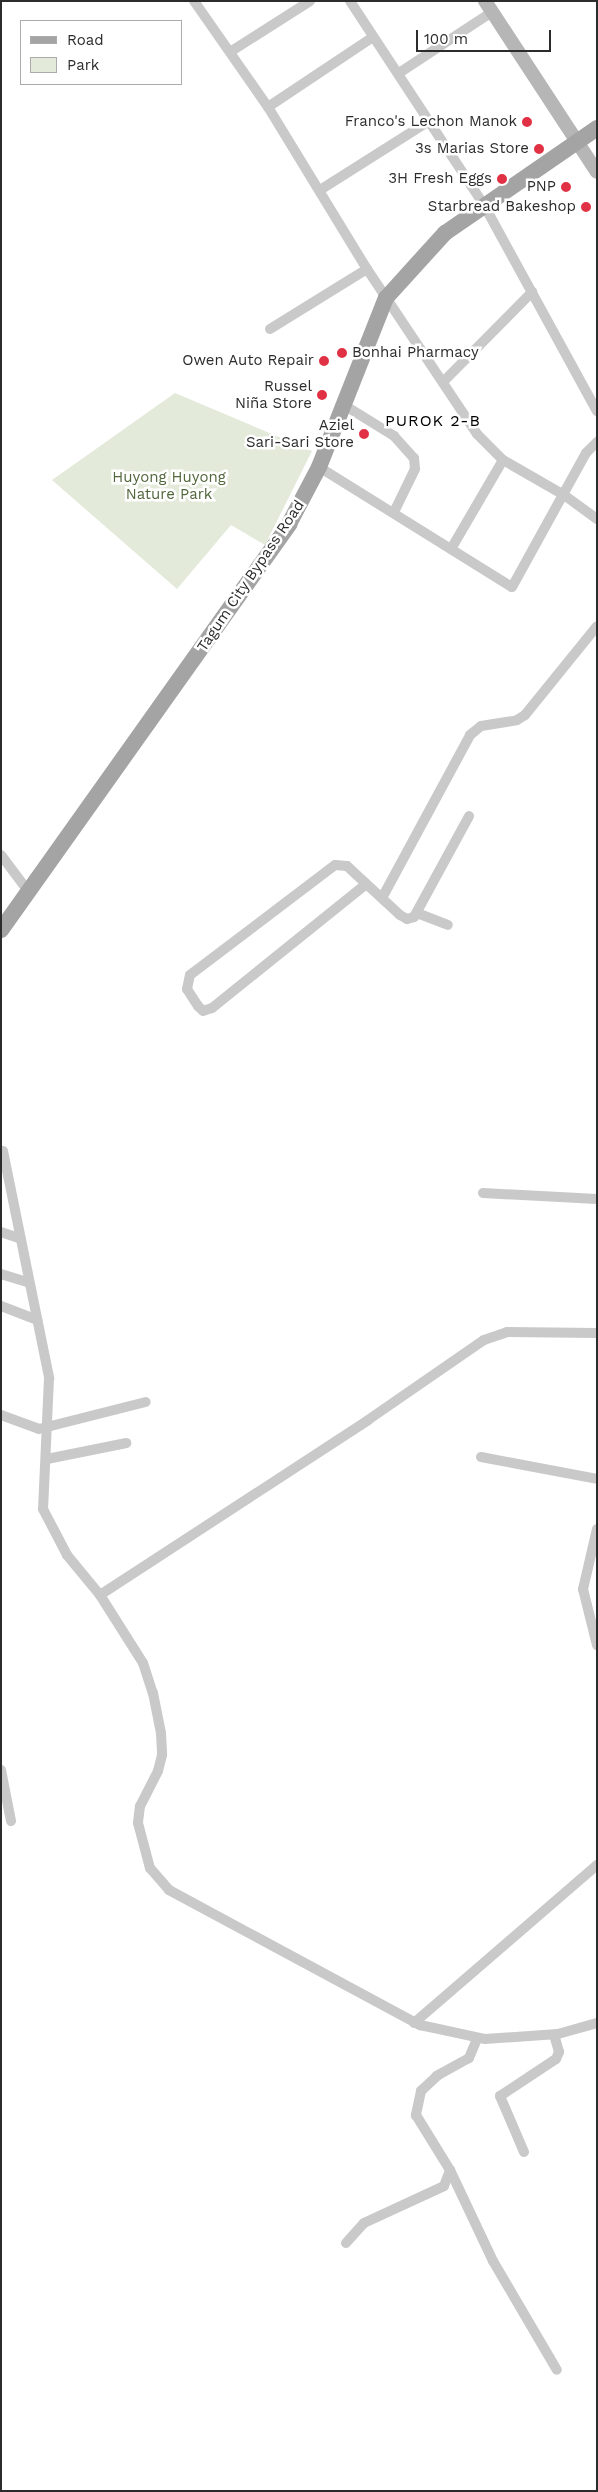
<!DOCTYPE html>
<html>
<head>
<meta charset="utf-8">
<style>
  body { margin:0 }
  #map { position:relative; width:598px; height:2492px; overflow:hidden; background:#fff; font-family:"Work Sans",sans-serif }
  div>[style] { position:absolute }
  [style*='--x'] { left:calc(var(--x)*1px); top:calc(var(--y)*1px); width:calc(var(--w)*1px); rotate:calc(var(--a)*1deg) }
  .green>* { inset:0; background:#e3eada }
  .minor>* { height:10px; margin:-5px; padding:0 5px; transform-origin:5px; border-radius:5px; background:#c9c9c9 }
  .secondary>* { height:14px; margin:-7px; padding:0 7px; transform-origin:7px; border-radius:7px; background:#b6b6b6 }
  .primary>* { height:16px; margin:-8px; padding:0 8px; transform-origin:8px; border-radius:8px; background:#a4a4a4 }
  .dots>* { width:14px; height:14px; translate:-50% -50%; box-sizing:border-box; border:2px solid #fff; border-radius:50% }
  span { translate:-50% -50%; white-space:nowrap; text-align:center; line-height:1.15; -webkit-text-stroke:5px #fff; paint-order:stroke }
  .poi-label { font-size:15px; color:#2c2c2c }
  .right { translate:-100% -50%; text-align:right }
  .left { translate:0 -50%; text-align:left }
  .park-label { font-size:15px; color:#51663b }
  .street-label { font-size:15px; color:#2c2c2c }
  .neighbourhood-label { font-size:16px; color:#000; letter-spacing:1px }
  .frame { position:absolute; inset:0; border:2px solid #2c2c2c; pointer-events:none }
  .legend { position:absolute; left:20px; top:20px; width:162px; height:65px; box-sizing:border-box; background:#fff; border:1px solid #ababab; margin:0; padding:6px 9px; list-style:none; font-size:15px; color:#2c2c2c }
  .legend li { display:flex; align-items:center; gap:10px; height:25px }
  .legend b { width:25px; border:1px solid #ababab }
  .scale { position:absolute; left:416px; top:30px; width:135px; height:22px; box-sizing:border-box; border:2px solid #2c2c2c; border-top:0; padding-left:6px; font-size:15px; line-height:18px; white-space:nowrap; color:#2c2c2c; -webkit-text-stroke:4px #fff; paint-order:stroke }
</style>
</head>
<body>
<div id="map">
  <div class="green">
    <i style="clip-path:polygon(175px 393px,312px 451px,265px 545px,231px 525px,177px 589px,52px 480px)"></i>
  </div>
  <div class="minor">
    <i style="--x:194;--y:1;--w:129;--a:55.1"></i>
    <i style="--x:268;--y:107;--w:190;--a:58.6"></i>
    <i style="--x:367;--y:269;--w:198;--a:56.3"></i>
    <i style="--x:477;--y:434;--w:37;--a:45"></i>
    <i style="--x:503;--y:460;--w:70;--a:29.8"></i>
    <i style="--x:564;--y:495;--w:41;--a:36"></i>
    <i style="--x:350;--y:1;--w:244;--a:56.7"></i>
    <i style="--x:484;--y:205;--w:235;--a:61.3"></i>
    <i style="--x:230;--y:52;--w:95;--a:-32.5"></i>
    <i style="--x:399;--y:73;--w:111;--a:-33.3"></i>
    <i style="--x:268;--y:107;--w:126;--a:-33.7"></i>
    <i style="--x:320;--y:190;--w:129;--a:-32.3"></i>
    <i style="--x:270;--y:329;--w:114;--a:-31.7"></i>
    <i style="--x:443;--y:382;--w:127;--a:-45.3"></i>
    <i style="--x:344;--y:405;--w:59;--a:31.8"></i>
    <i style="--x:394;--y:436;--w:30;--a:48"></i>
    <i style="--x:414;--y:458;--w:11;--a:85"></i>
    <i style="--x:415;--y:469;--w:48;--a:116"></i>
    <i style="--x:319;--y:467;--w:227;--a:31.9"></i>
    <i style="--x:512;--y:587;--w:153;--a:-61.1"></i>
    <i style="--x:586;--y:453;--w:16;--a:-45"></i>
    <i style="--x:451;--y:549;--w:103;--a:-59.7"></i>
    <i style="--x:1;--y:855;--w:45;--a:53.1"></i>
    <i style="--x:365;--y:885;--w:196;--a:141.2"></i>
    <i style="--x:212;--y:1008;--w:9;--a:162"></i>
    <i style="--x:203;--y:1011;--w:7;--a:-135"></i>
    <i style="--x:198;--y:1006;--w:20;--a:-123"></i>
    <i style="--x:187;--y:989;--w:14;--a:-78"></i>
    <i style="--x:190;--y:975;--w:182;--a:-37.2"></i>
    <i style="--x:335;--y:865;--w:12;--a:5"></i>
    <i style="--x:347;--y:866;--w:72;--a:42.8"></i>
    <i style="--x:400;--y:915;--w:8;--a:30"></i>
    <i style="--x:407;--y:919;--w:7;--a:-16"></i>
    <i style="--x:414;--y:917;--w:115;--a:-61.4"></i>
    <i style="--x:382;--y:898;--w:185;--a:-61.6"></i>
    <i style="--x:470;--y:735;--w:14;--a:-39"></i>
    <i style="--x:481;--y:726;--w:36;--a:-9"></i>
    <i style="--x:517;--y:720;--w:9;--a:-32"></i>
    <i style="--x:525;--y:715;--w:114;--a:-51"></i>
    <i style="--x:417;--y:913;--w:33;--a:21"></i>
    <i style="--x:3;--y:1151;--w:232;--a:78.5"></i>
    <i style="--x:49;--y:1378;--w:131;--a:92.6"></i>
    <i style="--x:43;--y:1509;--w:52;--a:62.4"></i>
    <i style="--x:67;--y:1555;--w:52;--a:50.5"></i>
    <i style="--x:100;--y:1595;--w:80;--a:57.7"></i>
    <i style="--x:143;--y:1663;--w:32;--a:72"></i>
    <i style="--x:153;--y:1693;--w:41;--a:78.7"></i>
    <i style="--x:161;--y:1733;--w:22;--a:87"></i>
    <i style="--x:162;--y:1755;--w:16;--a:104"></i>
    <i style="--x:158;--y:1771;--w:39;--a:117"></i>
    <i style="--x:140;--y:1806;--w:17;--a:97"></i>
    <i style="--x:138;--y:1823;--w:47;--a:75.1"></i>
    <i style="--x:150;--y:1868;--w:29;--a:49"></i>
    <i style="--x:169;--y:1890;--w:285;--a:28.3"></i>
    <i style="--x:420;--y:2025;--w:66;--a:12.2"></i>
    <i style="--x:485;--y:2039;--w:73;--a:-3.9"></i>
    <i style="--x:558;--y:2034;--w:41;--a:-15.8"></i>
    <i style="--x:483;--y:1193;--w:114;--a:3"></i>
    <i style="--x:1;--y:1232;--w:21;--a:19"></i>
    <i style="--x:1;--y:1274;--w:28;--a:17"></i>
    <i style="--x:1;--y:1306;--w:39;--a:21"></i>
    <i style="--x:1;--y:1415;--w:40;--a:20.2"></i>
    <i style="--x:39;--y:1429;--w:110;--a:-14.2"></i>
    <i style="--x:481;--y:1457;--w:118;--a:10.7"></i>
    <i style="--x:47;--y:1459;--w:81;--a:-11.4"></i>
    <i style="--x:597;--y:1529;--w:62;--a:103.1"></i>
    <i style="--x:583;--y:1589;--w:58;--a:76"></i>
    <i style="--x:100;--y:1595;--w:320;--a:-33.1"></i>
    <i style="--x:368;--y:1420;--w:141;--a:-34.6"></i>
    <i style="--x:484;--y:1340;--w:24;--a:-19"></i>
    <i style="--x:507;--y:1332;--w:90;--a:0.6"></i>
    <i style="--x:1;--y:1770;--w:52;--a:78.9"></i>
    <i style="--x:414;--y:2023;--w:242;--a:-40.8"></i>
    <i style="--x:477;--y:2039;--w:21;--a:113"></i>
    <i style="--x:469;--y:2058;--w:37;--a:151"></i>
    <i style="--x:437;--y:2076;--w:22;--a:137"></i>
    <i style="--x:421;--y:2091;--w:25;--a:102"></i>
    <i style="--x:416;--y:2115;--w:65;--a:58.3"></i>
    <i style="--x:450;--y:2170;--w:101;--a:64.7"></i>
    <i style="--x:493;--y:2261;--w:126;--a:59.6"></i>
    <i style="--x:524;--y:2152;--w:61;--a:-113.2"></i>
    <i style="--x:500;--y:2096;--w:67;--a:-33.5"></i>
    <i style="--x:556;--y:2059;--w:8;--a:-67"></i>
    <i style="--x:559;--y:2052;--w:18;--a:-106"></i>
    <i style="--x:346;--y:2243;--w:27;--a:-48"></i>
    <i style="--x:364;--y:2223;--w:88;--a:-24.8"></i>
    <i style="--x:444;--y:2186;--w:17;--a:-69"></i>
  </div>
  <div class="secondary">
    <i style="--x:485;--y:1;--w:204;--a:56.8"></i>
  </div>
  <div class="primary">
    <i style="--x:1;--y:930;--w:498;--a:-54.6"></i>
    <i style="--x:289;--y:524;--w:64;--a:-62.2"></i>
    <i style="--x:319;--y:467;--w:182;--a:-68.4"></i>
    <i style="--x:386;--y:298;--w:88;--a:-47.8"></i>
    <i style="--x:445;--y:233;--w:185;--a:-34.6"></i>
  </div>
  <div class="dots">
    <i style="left:527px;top:122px;background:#e03244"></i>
    <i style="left:539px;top:149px;background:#e03244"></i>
    <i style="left:502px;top:179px;background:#e03244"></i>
    <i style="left:566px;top:187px;background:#e03244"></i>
    <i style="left:586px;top:207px;background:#e03244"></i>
    <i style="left:342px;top:353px;background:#e03244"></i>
    <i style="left:324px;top:361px;background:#e03244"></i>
    <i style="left:322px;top:395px;background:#e03244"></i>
    <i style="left:364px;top:434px;background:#e03244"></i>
  </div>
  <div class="poi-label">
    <span class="right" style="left:517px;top:122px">Franco's Lechon Manok</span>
    <span class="right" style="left:529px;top:149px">3s Marias Store</span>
    <span class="right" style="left:492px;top:179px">3H Fresh Eggs</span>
    <span class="right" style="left:556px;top:187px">PNP</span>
    <span class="right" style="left:576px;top:207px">Starbread Bakeshop</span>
    <span class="left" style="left:352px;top:353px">Bonhai Pharmacy</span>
    <span class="right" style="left:314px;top:361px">Owen Auto Repair</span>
    <span class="right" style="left:312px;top:395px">Russel<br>Niña Store</span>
    <span class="right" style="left:354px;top:434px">Aziel<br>Sari-Sari Store</span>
  </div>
  <div class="park-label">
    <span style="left:169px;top:486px">Huyong Huyong<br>Nature Park</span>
  </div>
  <div class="street-label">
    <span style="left:251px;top:576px;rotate:-56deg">Tagum City Bypass Road</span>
  </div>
  <div class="neighbourhood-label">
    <span style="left:433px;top:421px">PUROK 2-B</span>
  </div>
  <div class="frame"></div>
  <ul class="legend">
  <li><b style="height:6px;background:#a4a4a4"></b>Road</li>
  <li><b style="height:14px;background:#e3eada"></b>Park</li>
  </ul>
  <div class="scale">100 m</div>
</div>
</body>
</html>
